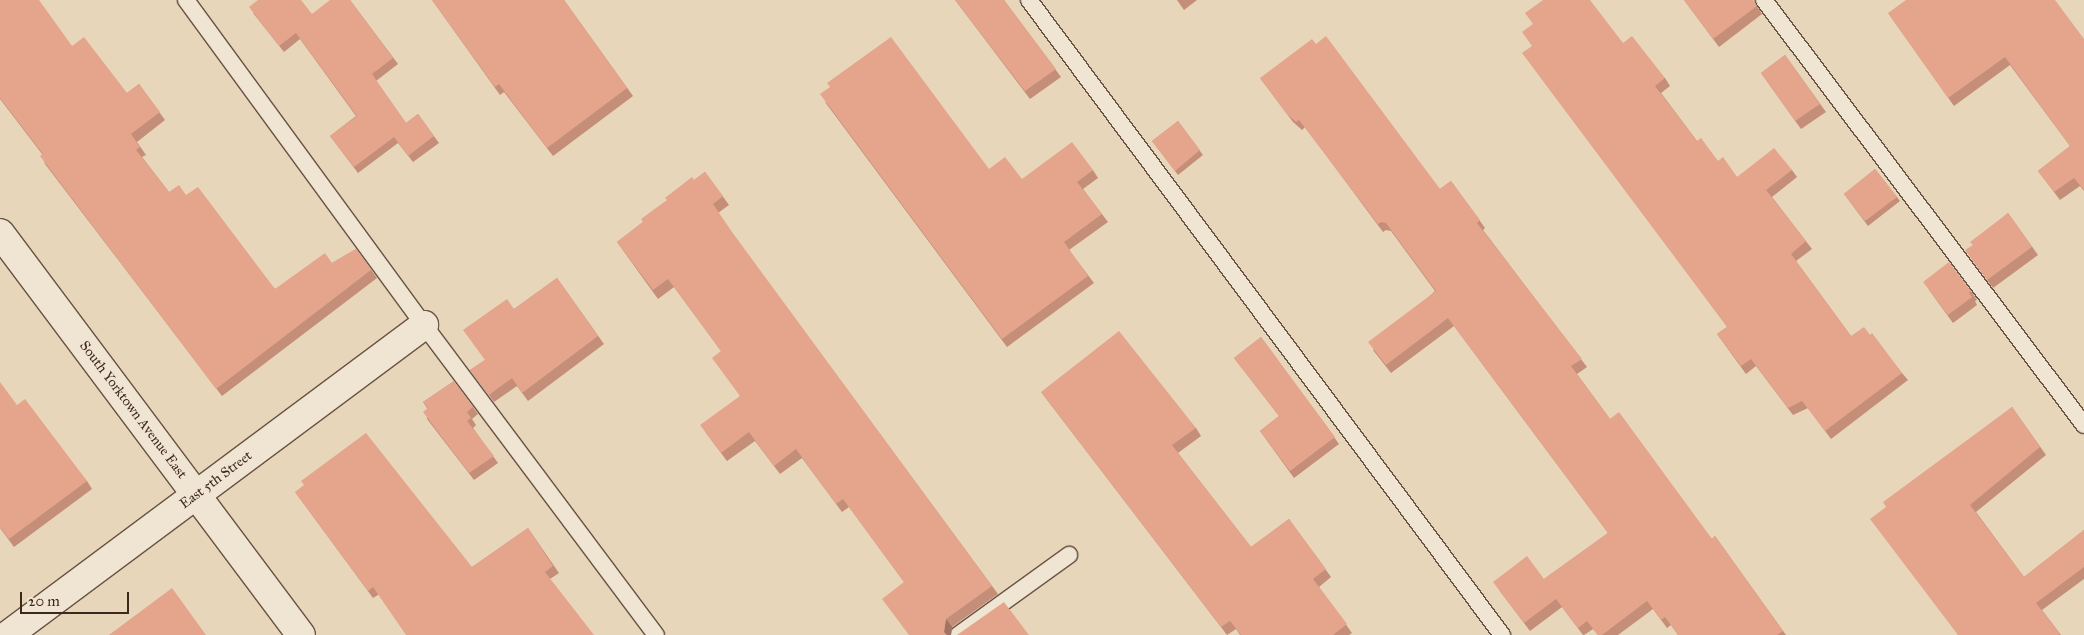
<!DOCTYPE html>
<html>
<head>
<meta charset="utf-8">
<style>
  body { margin:0 }
  #map { position:relative; width:2084px; height:635px; overflow:hidden; background:#e8d6ba; font-family:"IM FELL Great Primer",serif }
  div>[style] { position:absolute }
  [style*='--x'] { left:calc(var(--x)*1px); top:calc(var(--y)*1px); width:calc(var(--w)*1px); rotate:calc(var(--a)*1deg) }
  .roads { filter:drop-shadow(1px 0 #685344) drop-shadow(-1px 0 #685344) drop-shadow(0 1px #685344) drop-shadow(0 -1px #685344) }
  .lane>* { height:16px; margin:-8px; padding:0 8px; transform-origin:8px; border-radius:8px; background:#f0e4d2 }
  .street>* { height:28px; margin:-14px; padding:0 14px; transform-origin:14px; border-radius:14px; background:#f0e4d2 }
  .wall>* { inset:0; background:#c48e78 }
  .shaded-wall>* { inset:0; background:#a07462 }
  .building>* { inset:0; background:#e4a58c }
  span { translate:-50% -50%; white-space:nowrap; text-align:center; line-height:1.15; -webkit-text-stroke:4.5px #f0e4d2; paint-order:stroke }
  .street-label { font-size:14px; color:#3e271c }
  .scale { position:absolute; left:20px; top:592px; width:109px; height:22px; box-sizing:border-box; border:2px solid #3e271c; border-top:0; padding-left:6px; font-size:15px; line-height:18px; white-space:nowrap; color:#3e271c; -webkit-text-stroke:4px #f0e4d2; paint-order:stroke }
</style>
</head>
<body>
<div id="map">
  <div class="roads">
    <div class="lane">
      <i style="--x:186;--y:0;--w:403;--a:53.8"></i>
      <i style="--x:424;--y:325;--w:387;--a:53.2"></i>
      <i style="--x:1029;--y:0;--w:792;--a:53.32"></i>
      <i style="--x:1764;--y:0;--w:532;--a:53.02"></i>
      <i style="--x:958;--y:635;--w:137;--a:-35.8"></i>
    </div>
    <div class="street">
      <i style="--x:0;--y:233;--w:502;--a:53.18"></i>
      <i style="--x:8;--y:635;--w:519;--a:-36.69"></i>
    </div>
  </div>
  <div class="wall">
    <i style="clip-path:polygon(0 0,72px 46px,127px 93px,139px 84px,165px 120px,137px 142px,146px 155px,142px 157px,169px 192px,186px 195px,275px 289px,332px 263px,356px 249px,377px 278px,222px 396px,45px 164px,42px 154px,0 99px)"></i>
    <i style="clip-path:polygon(350px 0,398px 64px,376px 81px,406px 123px,418px 114px,439px 143px,413px 162px,398px 143px,358px 173px,330px 136px,356px 116px,300px 39px,284px 52px,253px 13px,312px 14px)"></i>
    <i style="clip-path:polygon(432px 0,564px 0,633px 96px,553px 156px,504px 92px,500px 95px)"></i>
    <i style="clip-path:polygon(955px 0,1004px 0,1061px 77px,1030px 99px)"></i>
    <i style="clip-path:polygon(1177px 0,1197px 0,1184px 10px)"></i>
    <i style="clip-path:polygon(1684px 0,1754px 2px,1762px 14px,1719px 47px)"></i>
    <i style="clip-path:polygon(1888px 13px,2084px 39px,2084px 191px,2080px 186px,2060px 200px,2038px 171px,2070px 146px,2010px 65px,1954px 106px)"></i>
    <i style="clip-path:polygon(1623px 43px,1665px 78px,1670px 86px,1661px 93px,1697px 141px,1718px 161px,1737px 177px,1792px 170px,1797px 177px,1772px 197px,1812px 249px,1796px 261px,1851px 336px,1870px 335px,1902px 373px,1908px 380px,1831px 439px,1808px 408px,1793px 415px,1756px 366px,1746px 374px,1717px 334px,1727px 327px)"></i>
    <i style="clip-path:polygon(1785px 55px,1826px 112px,1801px 129px,1761px 73px)"></i>
    <i style="clip-path:polygon(1260px 78px,1440px 189px,1451px 181px,1485px 228px,1483px 230px,1587px 367px,1577px 374px,1610px 419px,1712px 539px,1715px 536px,1786px 635px,1678px 635px,1671px 625px,1667px 628px,1653px 609px,1618px 635px,1598px 635px,1593px 629px,1584px 635px,1583px 635px,1562px 607px,1530px 631px,1499px 590px,1544px 579px,1608px 533px,1454px 326px,1391px 373px,1373px 350px,1435px 291px,1391px 231px,1386px 230px,1383px 232px,1305px 127px,1302px 130px,1293px 122px)"></i>
    <i style="clip-path:polygon(825px 102px,989px 169px,1022px 179px,1093px 170px,1098px 178px,1083px 189px,1108px 222px,1069px 250px,1094px 283px,1007px 347px)"></i>
    <i style="clip-path:polygon(1178px 121px,1203px 155px,1178px 175px,1152px 141px)"></i>
    <i style="clip-path:polygon(1875px 169px,1900px 201px,1868px 226px,1844px 194px)"></i>
    <i style="clip-path:polygon(705px 172px,729px 205px,718px 213px,734px 236px,998px 594px,952px 627px,951px 635px,909px 635px,904px 582px,849px 507px,842px 512px,802px 458px,780px 474px,755px 441px,727px 461px,706px 433px,740px 396px,721px 351px,674px 287px,658px 299px,617px 242px,643px 222px,694px 180px)"></i>
    <i style="clip-path:polygon(2008px 213px,2038px 255px,1993px 288px,1971px 258px,1973px 245px)"></i>
    <i style="clip-path:polygon(557px 278px,604px 344px,528px 401px,517px 386px,494px 402px,470px 370px,485px 360px,514px 309px)"></i>
    <i style="clip-path:polygon(1929px 290px,1971px 291px,1977px 300px,1975px 301px,1977px 305px,1953px 323px)"></i>
    <i style="clip-path:polygon(1261px 337px,1339px 444px,1294px 478px,1260px 431px,1279px 416px,1234px 358px)"></i>
    <i style="clip-path:polygon(454px 381px,478px 414px,472px 419px,476px 425px,473px 428px,498px 463px,474px 480px,427px 419px,427px 408px,423px 402px)"></i>
    <i style="clip-path:polygon(1041px 392px,1196px 428px,1201px 436px,1178px 453px,1251px 547px,1289px 519px,1331px 577px,1319px 587px,1352px 633px,1349px 635px,1240px 635px,1236px 629px,1227px 635px)"></i>
    <i style="clip-path:polygon(17px 405px,87px 481px,92px 489px,14px 547px,0 528px)"></i>
    <i style="clip-path:polygon(2012px 407px,2046px 455px,1976px 512px,2024px 577px,2084px 530px,2084px 579px,2042px 610px,2061px 635px,1958px 635px,1886px 507px)"></i>
    <i style="clip-path:polygon(295px 492px,472px 567px,528px 528px,559px 573px,550px 579px,378px 595px,373px 598px)"></i>
  </div>
  <div class="shaded-wall">
    <i style="clip-path:polygon(946px 619px,952px 627px,951px 635px,946px 635px,944px 632px)"></i>
  </div>
  <div class="building">
    <i style="clip-path:polygon(0 0,39px 0,72px 46px,84px 37px,127px 93px,139px 84px,160px 112px,131px 134px,140px 147px,136px 150px,169px 192px,179px 185px,186px 195px,198px 187px,275px 289px,325px 253px,332px 263px,356px 249px,371px 270px,216px 389px,40px 156px,43px 154px,0 98px)"></i>
    <i style="clip-path:polygon(258px 0,301px 0,312px 14px,330px 0,350px 0,393px 58px,372px 74px,406px 123px,418px 114px,434px 136px,408px 156px,394px 137px,354px 167px,330px 136px,357px 116px,296px 33px,279px 46px,249px 7px)"></i>
    <i style="clip-path:polygon(432px 0,564px 0,627px 88px,547px 148px,499px 84px,495px 87px)"></i>
    <i style="clip-path:polygon(955px 0,1004px 0,1056px 69px,1025px 91px)"></i>
    <i style="clip-path:polygon(1543px 0,1590px 0,1623px 43px,1632px 36px,1665px 78px,1655px 86px,1697px 141px,1701px 138px,1718px 161px,1723px 157px,1737px 177px,1774px 148px,1792px 170px,1766px 190px,1806px 241px,1791px 254px,1851px 336px,1864px 327px,1870px 335px,1872px 333px,1902px 373px,1825px 431px,1802px 401px,1788px 408px,1751px 359px,1741px 366px,1717px 334px,1727px 327px,1522px 53px,1532px 46px,1522px 32px,1533px 24px,1525px 13px)"></i>
    <i style="clip-path:polygon(1684px 0,1753px 0,1757px 6px,1713px 39px)"></i>
    <i style="clip-path:polygon(1906px 0,2055px 0,2084px 39px,2084px 190px,2074px 178px,2054px 192px,2038px 171px,2070px 146px,2005px 57px,1948px 98px,1888px 13px)"></i>
    <i style="clip-path:polygon(1326px 36px,1440px 189px,1451px 181px,1480px 220px,1477px 223px,1582px 359px,1571px 366px,1610px 419px,1619px 412px,1712px 539px,1715px 536px,1783px 631px,1777px 635px,1678px 635px,1665px 617px,1661px 620px,1647px 601px,1602px 635px,1598px 635px,1587px 621px,1578px 628px,1556px 599px,1524px 623px,1493px 582px,1527px 556px,1544px 579px,1608px 533px,1448px 318px,1386px 365px,1368px 342px,1436px 291px,1386px 223px,1381px 222px,1378px 224px,1299px 120px,1296px 122px,1287px 114px,1260px 78px,1312px 39px,1316px 44px)"></i>
    <i style="clip-path:polygon(891px 37px,989px 169px,1005px 157px,1022px 179px,1072px 142px,1093px 170px,1077px 182px,1102px 214px,1064px 242px,1088px 276px,1002px 339px,820px 94px,830px 87px,827px 83px)"></i>
    <i style="clip-path:polygon(1785px 55px,1820px 104px,1795px 121px,1761px 73px)"></i>
    <i style="clip-path:polygon(1178px 121px,1200px 150px,1175px 171px,1152px 141px)"></i>
    <i style="clip-path:polygon(1875px 169px,1897px 197px,1865px 221px,1844px 194px)"></i>
    <i style="clip-path:polygon(705px 172px,723px 196px,713px 204px,732px 232px,992px 586px,946px 619px,944px 632px,947px 635px,909px 635px,882px 599px,904px 582px,843px 499px,836px 504px,796px 449px,774px 466px,749px 432px,721px 453px,700px 425px,740px 396px,712px 358px,721px 351px,668px 279px,653px 290px,617px 242px,643px 222px,641px 219px,667px 200px,665px 198px,692px 177px,694px 180px)"></i>
    <i style="clip-path:polygon(2008px 213px,2032px 247px,1987px 280px,1965px 250px,1973px 245px,1970px 242px)"></i>
    <i style="clip-path:polygon(1949px 262px,1971px 291px,1969px 293px,1972px 297px,1948px 315px,1923px 282px)"></i>
    <i style="clip-path:polygon(557px 278px,598px 336px,522px 393px,512px 378px,489px 395px,470px 370px,485px 360px,463px 330px,507px 299px,514px 309px)"></i>
    <i style="clip-path:polygon(1119px 331px,1196px 428px,1172px 445px,1251px 547px,1289px 519px,1326px 569px,1313px 579px,1347px 624px,1333px 635px,1241px 635px,1230px 621px,1221px 627px,1041px 392px)"></i>
    <i style="clip-path:polygon(1261px 337px,1335px 437px,1290px 471px,1260px 431px,1279px 416px,1234px 358px)"></i>
    <i style="clip-path:polygon(454px 381px,473px 407px,467px 412px,471px 418px,467px 421px,494px 456px,469px 473px,423px 412px,428px 408px,423px 402px)"></i>
    <i style="clip-path:polygon(0 382px,17px 405px,25px 399px,87px 481px,9px 539px,0 527px)"></i>
    <i style="clip-path:polygon(2012px 407px,2040px 447px,1970px 505px,2024px 577px,2084px 530px,2084px 567px,2036px 603px,2060px 634px,2058px 635px,1958px 635px,1870px 519px,1886px 507px,1883px 502px)"></i>
    <i style="clip-path:polygon(366px 433px,472px 567px,528px 528px,553px 566px,545px 572px,594px 635px,406px 635px,373px 587px,368px 591px,295px 492px,304px 485px,301px 481px)"></i>
    <i style="clip-path:polygon(172px 588px,206px 635px,109px 635px)"></i>
    <i style="clip-path:polygon(1004px 602px,1029px 635px,956px 635px,957px 635px)"></i>
  </div>
  <div class="street-label">
    <span style="left:133px;top:410px;rotate:53deg">South Yorktown Avenue East</span>
    <span style="left:216px;top:480px;rotate:-37deg">East 5th Street</span>
  </div>
  <div class="scale">20 m</div>
</div>
</body>
</html>
